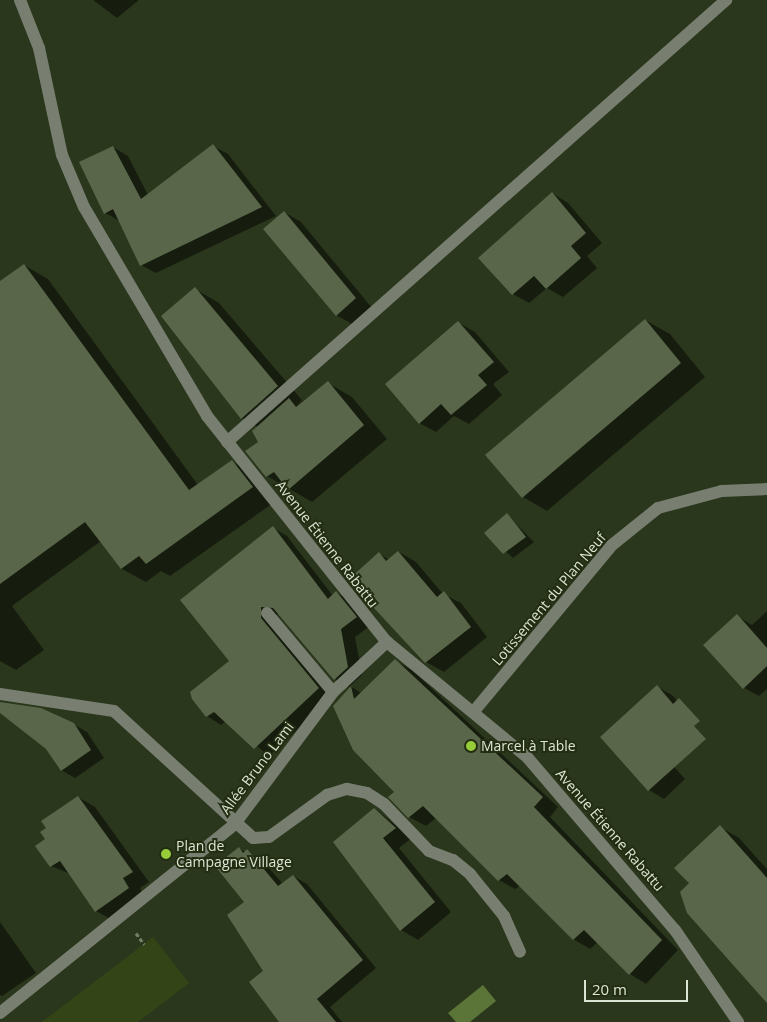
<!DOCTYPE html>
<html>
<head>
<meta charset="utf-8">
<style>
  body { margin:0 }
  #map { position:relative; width:767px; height:1022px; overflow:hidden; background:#2b371c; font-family:"Open Sans",sans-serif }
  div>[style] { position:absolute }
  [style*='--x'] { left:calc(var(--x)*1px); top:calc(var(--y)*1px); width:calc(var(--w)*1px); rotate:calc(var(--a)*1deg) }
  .green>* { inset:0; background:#334516 }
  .water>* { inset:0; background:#5b7437 }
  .shadow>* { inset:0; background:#0007 }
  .building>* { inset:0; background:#596649 }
  .path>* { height:3px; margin-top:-1.5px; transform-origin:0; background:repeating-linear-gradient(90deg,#747f68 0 4px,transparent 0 6.5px) }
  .minor>* { height:12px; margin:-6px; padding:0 6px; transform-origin:6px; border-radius:6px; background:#787f71 }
  .dots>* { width:14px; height:14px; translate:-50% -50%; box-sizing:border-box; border:2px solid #222d12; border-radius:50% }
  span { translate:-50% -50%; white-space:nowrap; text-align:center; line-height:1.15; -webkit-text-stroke:4px #222d12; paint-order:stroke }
  .street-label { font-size:14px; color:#dce4d3 }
  .poi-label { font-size:14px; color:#dce4d3 }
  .left { translate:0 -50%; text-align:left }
  .scale { position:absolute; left:584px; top:980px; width:104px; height:22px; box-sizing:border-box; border:2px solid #dce4d3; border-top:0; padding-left:6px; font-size:15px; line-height:18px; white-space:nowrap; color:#dce4d3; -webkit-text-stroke:4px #222d12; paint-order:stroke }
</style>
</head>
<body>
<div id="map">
  <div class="green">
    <i style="clip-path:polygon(153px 937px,189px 983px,138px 1022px,42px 1022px)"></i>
  </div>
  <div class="water">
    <i style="clip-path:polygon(483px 985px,496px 1001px,470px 1022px,456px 1022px,448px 1013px)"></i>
  </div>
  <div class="shadow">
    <i style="clip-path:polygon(93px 0,139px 0,117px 18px)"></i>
    <i style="clip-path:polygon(213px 146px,228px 154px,276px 216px,156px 273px,141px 265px,120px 221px,105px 213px,113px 147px,128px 156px,148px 195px)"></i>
    <i style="clip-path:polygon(552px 193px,568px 203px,602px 243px,587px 256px,597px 268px,563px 297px,547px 288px,529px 303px,513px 294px)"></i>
    <i style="clip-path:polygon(284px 212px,301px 222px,372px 308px,354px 325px,336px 315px)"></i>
    <i style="clip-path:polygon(24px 265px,48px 279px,198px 485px,232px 462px,256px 475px,276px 501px,170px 576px,161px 571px,146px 582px,122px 569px,101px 541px,12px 606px,44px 650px,16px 670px,0 661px,0 282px)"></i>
    <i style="clip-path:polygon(195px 289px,219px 303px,302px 400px,297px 405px,328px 383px,352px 397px,387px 439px,312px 502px,267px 476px,258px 427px,242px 418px)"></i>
    <i style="clip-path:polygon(645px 320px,670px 334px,705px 377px,547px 511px,523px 497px)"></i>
    <i style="clip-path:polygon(459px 323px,475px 332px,509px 372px,493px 384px,502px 395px,469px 424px,454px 416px,436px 432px,419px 423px)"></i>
    <i style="clip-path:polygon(507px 515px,534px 542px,513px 558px,485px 533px)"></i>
    <i style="clip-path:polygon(273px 528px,287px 536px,333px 596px,337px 593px,350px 601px,370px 626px,355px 637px,362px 675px,350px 686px,361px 693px,395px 661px,412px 670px,558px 807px,550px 817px,678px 950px,646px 984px,630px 974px,598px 942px,590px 949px,573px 939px,520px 886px,515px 889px,499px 880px,436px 818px,426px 826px,409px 817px,396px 792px,354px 749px,351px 688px,335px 679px,279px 613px,273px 618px,332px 697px,269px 756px,226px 721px,221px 725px,207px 716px,193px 698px,231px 661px)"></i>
    <i style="clip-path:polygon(399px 552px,416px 562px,443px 594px,461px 603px,487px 637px,444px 672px,426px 662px,350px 581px,379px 554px,390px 560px)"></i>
    <i style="clip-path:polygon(767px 611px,767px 689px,759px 696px,744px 688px,737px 616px,752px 625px)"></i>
    <i style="clip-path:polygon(657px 687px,672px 695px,693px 719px,660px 751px,685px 779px,664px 799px,649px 790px,601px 737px)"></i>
    <i style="clip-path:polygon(0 705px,73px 724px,87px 732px,104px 758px,75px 778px,61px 770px,47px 748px,0 712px)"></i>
    <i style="clip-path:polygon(78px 797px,95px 807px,149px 882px,140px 888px,146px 898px,114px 921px,96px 911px,71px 874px,51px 866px,47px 829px)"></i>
    <i style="clip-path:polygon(375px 809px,412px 838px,399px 848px,451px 912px,418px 940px,401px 930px)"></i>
    <i style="clip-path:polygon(720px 827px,739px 838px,767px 869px,767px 996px,690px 883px)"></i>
    <i style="clip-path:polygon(239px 849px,261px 859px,283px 884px,293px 876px,307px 884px,376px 968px,330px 1007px,342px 1022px,281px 1022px,246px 903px)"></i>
    <i style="clip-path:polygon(0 922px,36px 973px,2px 996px,0 995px)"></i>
  </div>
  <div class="building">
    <i style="clip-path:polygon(213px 144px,262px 207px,140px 266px,113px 209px,104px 214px,79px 162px,113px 146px,141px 199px)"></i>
    <i style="clip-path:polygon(552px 192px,586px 233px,571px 246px,581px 258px,546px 289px,534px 276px,512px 295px,478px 258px)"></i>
    <i style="clip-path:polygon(284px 211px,356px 298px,336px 316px,263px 229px)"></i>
    <i style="clip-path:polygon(24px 264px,189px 490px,232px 460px,253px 487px,146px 564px,139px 556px,121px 569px,85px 522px,0 584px,0 281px)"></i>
    <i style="clip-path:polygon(195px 287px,278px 386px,241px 419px,161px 316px)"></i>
    <i style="clip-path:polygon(645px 319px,681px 363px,522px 498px,485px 455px)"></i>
    <i style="clip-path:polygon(458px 321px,494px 362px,478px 375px,487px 385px,451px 415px,441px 404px,419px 424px,385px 384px)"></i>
    <i style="clip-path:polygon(328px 381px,364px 425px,288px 490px,274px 472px,266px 477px,245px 451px,258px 442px,252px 431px,289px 398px,296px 407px)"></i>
    <i style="clip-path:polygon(507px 513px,526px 537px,503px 554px,484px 533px)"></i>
    <i style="clip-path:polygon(273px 526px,328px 599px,336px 591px,357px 617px,341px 629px,348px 667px,334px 680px,273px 608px,261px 607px,261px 618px,319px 688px,254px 749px,214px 712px,206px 717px,192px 699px,190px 692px,229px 661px,180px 600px)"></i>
    <i style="clip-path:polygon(398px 551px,437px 597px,444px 591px,471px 627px,425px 663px,348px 580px,379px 552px,386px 561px)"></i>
    <i style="clip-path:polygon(737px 614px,767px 648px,767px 666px,743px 689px,703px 645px)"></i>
    <i style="clip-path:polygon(395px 659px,543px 797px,534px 807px,662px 940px,629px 975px,584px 930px,573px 940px,507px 874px,498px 881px,423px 806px,408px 818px,388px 797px,394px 792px,353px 750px,333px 706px,351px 686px,354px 699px)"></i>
    <i style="clip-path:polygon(657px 685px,673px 704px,679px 698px,700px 721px,694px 726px,706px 739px,648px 791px,600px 737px)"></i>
    <i style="clip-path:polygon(0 702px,41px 708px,74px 723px,91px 750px,61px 771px,46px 749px,0 713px)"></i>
    <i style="clip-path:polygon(78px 796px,133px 872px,123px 878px,129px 888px,95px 912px,60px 861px,50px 867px,35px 846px,45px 839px,40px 832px,46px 828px,41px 821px)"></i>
    <i style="clip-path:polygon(374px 808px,396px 828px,383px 838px,435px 902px,400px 931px,333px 842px)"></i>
    <i style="clip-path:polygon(720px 825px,767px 878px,767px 1003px,687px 913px,680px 892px,689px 883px,674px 868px)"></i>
    <i style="clip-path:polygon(239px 847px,243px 853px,247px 849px,278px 886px,293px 875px,363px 960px,317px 999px,336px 1022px,279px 1022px,249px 982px,263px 971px,227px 915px,244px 902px,215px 866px)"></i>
  </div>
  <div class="path">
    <i style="--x:136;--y:933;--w:14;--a:54"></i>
  </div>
  <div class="minor">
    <i style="--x:20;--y:0;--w:52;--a:68.4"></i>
    <i style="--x:39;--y:48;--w:109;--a:77.9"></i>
    <i style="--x:62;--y:155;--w:56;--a:67.1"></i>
    <i style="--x:84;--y:207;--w:243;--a:59.5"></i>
    <i style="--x:207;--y:416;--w:289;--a:51.5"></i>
    <i style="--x:387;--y:642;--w:181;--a:39.4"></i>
    <i style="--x:527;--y:757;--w:228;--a:49.5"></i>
    <i style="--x:675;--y:930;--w:112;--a:55.6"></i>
    <i style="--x:227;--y:442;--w:667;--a:-41.53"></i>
    <i style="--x:267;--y:613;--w:103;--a:50.1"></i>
    <i style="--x:0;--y:694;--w:115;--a:8.5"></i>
    <i style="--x:114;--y:711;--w:188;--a:42.4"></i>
    <i style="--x:253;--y:838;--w:16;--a:-4"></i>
    <i style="--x:269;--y:837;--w:72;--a:-35.9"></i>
    <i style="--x:327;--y:795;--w:21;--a:-17"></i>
    <i style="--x:347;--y:789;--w:20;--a:11"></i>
    <i style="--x:367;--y:793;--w:20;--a:33"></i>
    <i style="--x:384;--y:804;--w:65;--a:46.2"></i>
    <i style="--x:429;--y:851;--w:26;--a:21"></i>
    <i style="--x:453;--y:860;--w:22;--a:39"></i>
    <i style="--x:470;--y:874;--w:54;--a:51"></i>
    <i style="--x:504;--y:916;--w:39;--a:66"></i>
    <i style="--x:475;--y:710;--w:214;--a:-50.3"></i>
    <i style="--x:612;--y:545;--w:59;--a:-38.8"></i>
    <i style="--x:658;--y:508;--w:66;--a:-14.9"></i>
    <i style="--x:722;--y:491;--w:45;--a:-2.5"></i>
    <i style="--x:0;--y:1013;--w:300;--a:-38.8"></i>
    <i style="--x:234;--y:825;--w:166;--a:-53.3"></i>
    <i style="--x:333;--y:692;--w:74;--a:-42.8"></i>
  </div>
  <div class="dots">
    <i style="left:471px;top:746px;background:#96cc39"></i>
    <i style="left:166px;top:854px;background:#96cc39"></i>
  </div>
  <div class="street-label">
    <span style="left:327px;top:544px;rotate:52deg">Avenue Étienne Rabattu</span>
    <span style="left:549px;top:599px;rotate:-50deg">Lotissement du Plan Neuf</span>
    <span style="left:257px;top:768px;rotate:-53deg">Allée Bruno Lami</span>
    <span style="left:610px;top:830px;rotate:49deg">Avenue Étienne Rabattu</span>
  </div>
  <div class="poi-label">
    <span class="left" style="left:481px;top:746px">Marcel à Table</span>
    <span class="left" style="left:176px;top:854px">Plan de<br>Campagne Village</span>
  </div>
  <div class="scale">20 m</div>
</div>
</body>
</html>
